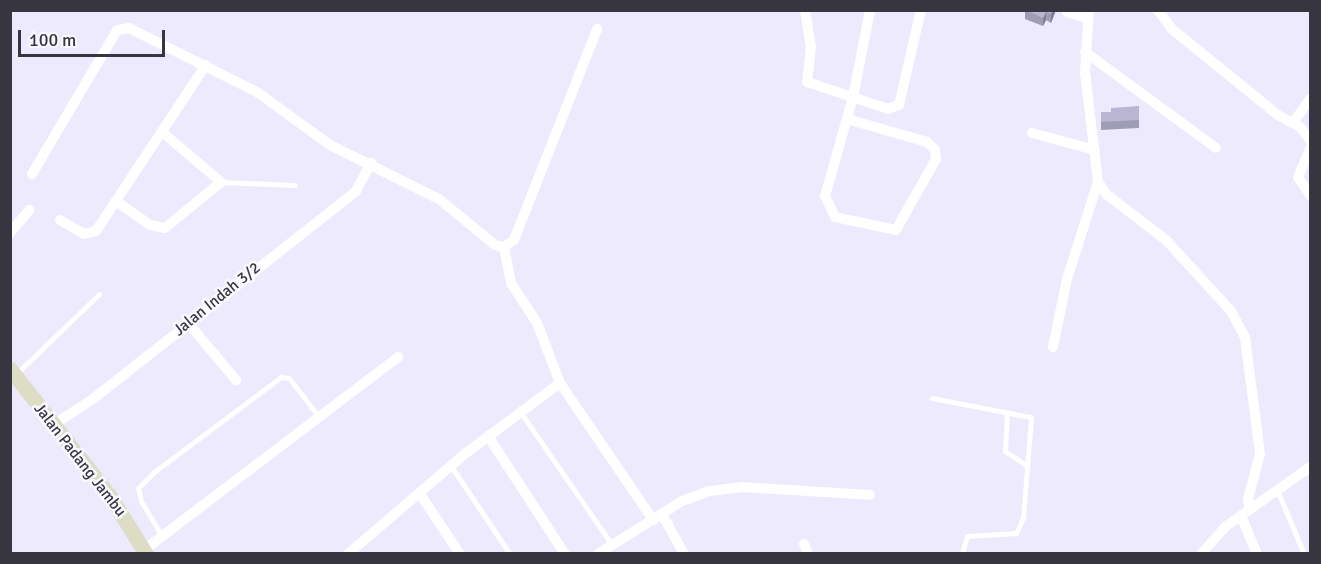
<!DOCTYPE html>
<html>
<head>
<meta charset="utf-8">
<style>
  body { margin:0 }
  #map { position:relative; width:1321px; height:564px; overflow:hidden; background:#eceafc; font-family:Signika,sans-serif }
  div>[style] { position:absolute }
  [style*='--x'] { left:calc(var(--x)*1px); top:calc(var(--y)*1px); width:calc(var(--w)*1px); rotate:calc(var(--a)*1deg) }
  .lane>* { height:5px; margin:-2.5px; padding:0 2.5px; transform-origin:2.5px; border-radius:2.5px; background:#fff }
  .street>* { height:10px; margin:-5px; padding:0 5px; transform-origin:5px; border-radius:5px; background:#fff }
  .secondary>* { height:15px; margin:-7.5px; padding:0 7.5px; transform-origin:7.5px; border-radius:7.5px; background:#dddcc5 }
  .wall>* { inset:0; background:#9f9cb5 }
  .shaded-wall>* { inset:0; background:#827f93 }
  .building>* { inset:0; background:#b9b5d2 }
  span { translate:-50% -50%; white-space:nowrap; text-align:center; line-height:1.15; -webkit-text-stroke:5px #faf9ff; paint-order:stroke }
  .street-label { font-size:16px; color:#373540 }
  .frame { position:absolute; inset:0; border:12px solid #373540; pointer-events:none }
  .scale { position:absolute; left:18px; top:30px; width:147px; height:27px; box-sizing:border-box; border:3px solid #373540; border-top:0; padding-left:8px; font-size:18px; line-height:21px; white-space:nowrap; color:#373540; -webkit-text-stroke:4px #faf9ff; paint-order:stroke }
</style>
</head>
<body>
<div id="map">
  <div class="lane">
    <i style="--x:221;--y:182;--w:74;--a:2.3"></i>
    <i style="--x:16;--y:374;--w:115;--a:-43.9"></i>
    <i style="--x:932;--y:398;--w:101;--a:10.9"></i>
    <i style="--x:1031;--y:417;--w:101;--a:94.5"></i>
    <i style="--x:1023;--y:518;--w:17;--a:115"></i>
    <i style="--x:1016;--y:533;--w:49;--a:176.5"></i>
    <i style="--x:967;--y:536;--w:19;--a:106"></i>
    <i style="--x:1007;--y:412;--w:39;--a:93"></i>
    <i style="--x:1005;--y:451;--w:27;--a:34"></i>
    <i style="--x:521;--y:413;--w:160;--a:55.4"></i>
    <i style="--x:451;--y:466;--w:106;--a:56.2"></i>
    <i style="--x:1277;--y:490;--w:69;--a:67.1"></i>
    <i style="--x:162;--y:536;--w:41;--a:-121"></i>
    <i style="--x:141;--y:501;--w:13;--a:-103"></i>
    <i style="--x:138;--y:488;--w:23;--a:-45"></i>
    <i style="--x:154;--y:472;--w:159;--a:-36.8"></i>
    <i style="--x:281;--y:377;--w:8;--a:7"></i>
    <i style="--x:289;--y:378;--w:49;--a:52.4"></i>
  </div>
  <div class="street">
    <i style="--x:805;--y:10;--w:36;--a:81"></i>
    <i style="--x:811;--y:46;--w:36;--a:96"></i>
    <i style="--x:807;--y:82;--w:85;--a:18.4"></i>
    <i style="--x:888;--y:109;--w:12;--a:-20"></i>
    <i style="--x:899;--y:105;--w:98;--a:-77"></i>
    <i style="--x:1089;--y:10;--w:62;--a:93.7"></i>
    <i style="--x:1085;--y:72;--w:111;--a:83.3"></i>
    <i style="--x:1098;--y:182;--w:14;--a:56"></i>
    <i style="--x:1106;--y:194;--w:76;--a:37.5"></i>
    <i style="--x:1166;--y:240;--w:96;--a:47.5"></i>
    <i style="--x:1231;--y:311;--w:30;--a:62"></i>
    <i style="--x:1245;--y:337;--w:118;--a:82.7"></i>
    <i style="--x:1260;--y:454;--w:47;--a:104.9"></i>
    <i style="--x:1248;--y:499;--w:10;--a:79"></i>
    <i style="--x:1158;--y:10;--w:24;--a:54"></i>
    <i style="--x:1172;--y:29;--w:136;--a:39.1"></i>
    <i style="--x:1278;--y:115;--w:26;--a:29"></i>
    <i style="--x:1301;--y:128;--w:15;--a:53"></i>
    <i style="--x:1067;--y:12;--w:22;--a:18"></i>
    <i style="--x:1085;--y:52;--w:162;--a:36.2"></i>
    <i style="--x:847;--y:119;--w:83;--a:16"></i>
    <i style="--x:927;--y:142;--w:11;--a:45"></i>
    <i style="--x:935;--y:150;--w:9;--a:84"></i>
    <i style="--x:936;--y:159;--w:81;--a:119.4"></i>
    <i style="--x:896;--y:230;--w:62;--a:-168"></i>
    <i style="--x:835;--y:217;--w:23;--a:-115"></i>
    <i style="--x:825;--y:196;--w:103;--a:-74.2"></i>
    <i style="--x:853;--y:97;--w:89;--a:-78.9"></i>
    <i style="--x:1293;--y:123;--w:29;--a:-55"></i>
    <i style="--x:1032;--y:133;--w:65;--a:15.1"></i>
    <i style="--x:1310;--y:149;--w:30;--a:113"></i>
    <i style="--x:1298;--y:177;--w:22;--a:56"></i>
    <i style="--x:32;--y:174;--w:167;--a:-59.4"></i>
    <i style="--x:117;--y:30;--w:12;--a:-9"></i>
    <i style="--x:129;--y:28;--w:143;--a:26.6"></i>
    <i style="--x:257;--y:92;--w:90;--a:36"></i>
    <i style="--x:330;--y:145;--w:122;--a:26.4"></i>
    <i style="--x:439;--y:199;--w:72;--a:39.4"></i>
    <i style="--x:495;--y:245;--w:9;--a:13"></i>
    <i style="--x:504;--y:247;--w:12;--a:-35"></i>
    <i style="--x:514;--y:240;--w:227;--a:-68.5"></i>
    <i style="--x:116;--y:201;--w:42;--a:35.2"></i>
    <i style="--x:150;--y:225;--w:15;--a:11"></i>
    <i style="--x:165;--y:228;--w:72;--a:-39.4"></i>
    <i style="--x:221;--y:182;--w:77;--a:-139.7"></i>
    <i style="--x:60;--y:220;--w:28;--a:30"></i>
    <i style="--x:84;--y:234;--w:12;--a:-14"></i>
    <i style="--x:96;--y:231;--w:199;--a:-56.5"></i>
    <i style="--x:10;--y:233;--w:30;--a:-50"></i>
    <i style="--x:504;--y:247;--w:37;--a:79"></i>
    <i style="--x:511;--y:283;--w:48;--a:57"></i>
    <i style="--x:537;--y:323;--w:64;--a:69"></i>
    <i style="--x:560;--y:383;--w:166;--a:55.8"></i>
    <i style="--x:188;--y:323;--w:75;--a:49.9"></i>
    <i style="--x:1053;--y:347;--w:69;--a:-78.4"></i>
    <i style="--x:1067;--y:279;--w:102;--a:-72.3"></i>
    <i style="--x:53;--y:425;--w:48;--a:-33"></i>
    <i style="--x:93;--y:399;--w:335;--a:-38.3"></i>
    <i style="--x:356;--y:191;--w:32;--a:-62"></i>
    <i style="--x:488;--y:436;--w:141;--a:56.9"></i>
    <i style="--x:420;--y:494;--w:72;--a:56.3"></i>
    <i style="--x:662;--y:514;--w:46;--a:61.2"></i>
    <i style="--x:1241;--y:516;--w:41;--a:67.2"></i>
    <i style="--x:804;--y:544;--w:11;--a:68"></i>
    <i style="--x:144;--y:550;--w:319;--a:-37.2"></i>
    <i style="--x:348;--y:554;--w:155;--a:-40.6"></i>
    <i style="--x:466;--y:453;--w:117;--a:-36.7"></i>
    <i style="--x:598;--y:554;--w:99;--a:-32.2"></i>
    <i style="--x:682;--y:501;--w:30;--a:-20"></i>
    <i style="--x:710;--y:491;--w:31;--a:-7"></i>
    <i style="--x:741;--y:487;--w:129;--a:3.5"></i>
    <i style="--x:1201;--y:554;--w:36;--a:-48"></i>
    <i style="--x:1225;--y:527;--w:104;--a:-35.2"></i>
  </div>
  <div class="secondary">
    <i style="--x:10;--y:369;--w:162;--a:51.8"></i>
    <i style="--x:110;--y:496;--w:68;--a:58.2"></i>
  </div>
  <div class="wall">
    <i style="clip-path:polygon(1025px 10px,1056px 10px,1051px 23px,1046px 20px,1043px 26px,1025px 19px)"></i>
    <i style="clip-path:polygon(1139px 106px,1139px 128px,1101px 130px,1101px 112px,1111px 112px)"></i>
  </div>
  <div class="shaded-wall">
    <i style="clip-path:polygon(1052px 10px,1056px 10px,1051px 23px,1051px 14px)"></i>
    <i style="clip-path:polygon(1046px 12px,1046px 20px,1043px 26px,1043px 18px)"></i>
  </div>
  <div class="building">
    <i style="clip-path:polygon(1025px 10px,1052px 10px,1051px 14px,1046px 12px,1043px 18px)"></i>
    <i style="clip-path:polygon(1139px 106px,1139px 120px,1101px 122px,1101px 112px,1111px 112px,1111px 108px)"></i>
  </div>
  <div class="street-label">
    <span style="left:217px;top:299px;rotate:-39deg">Jalan Indah 3/2</span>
    <span style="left:80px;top:460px;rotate:52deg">Jalan Padang Jambu</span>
  </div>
  <div class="frame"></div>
  <div class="scale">100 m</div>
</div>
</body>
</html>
